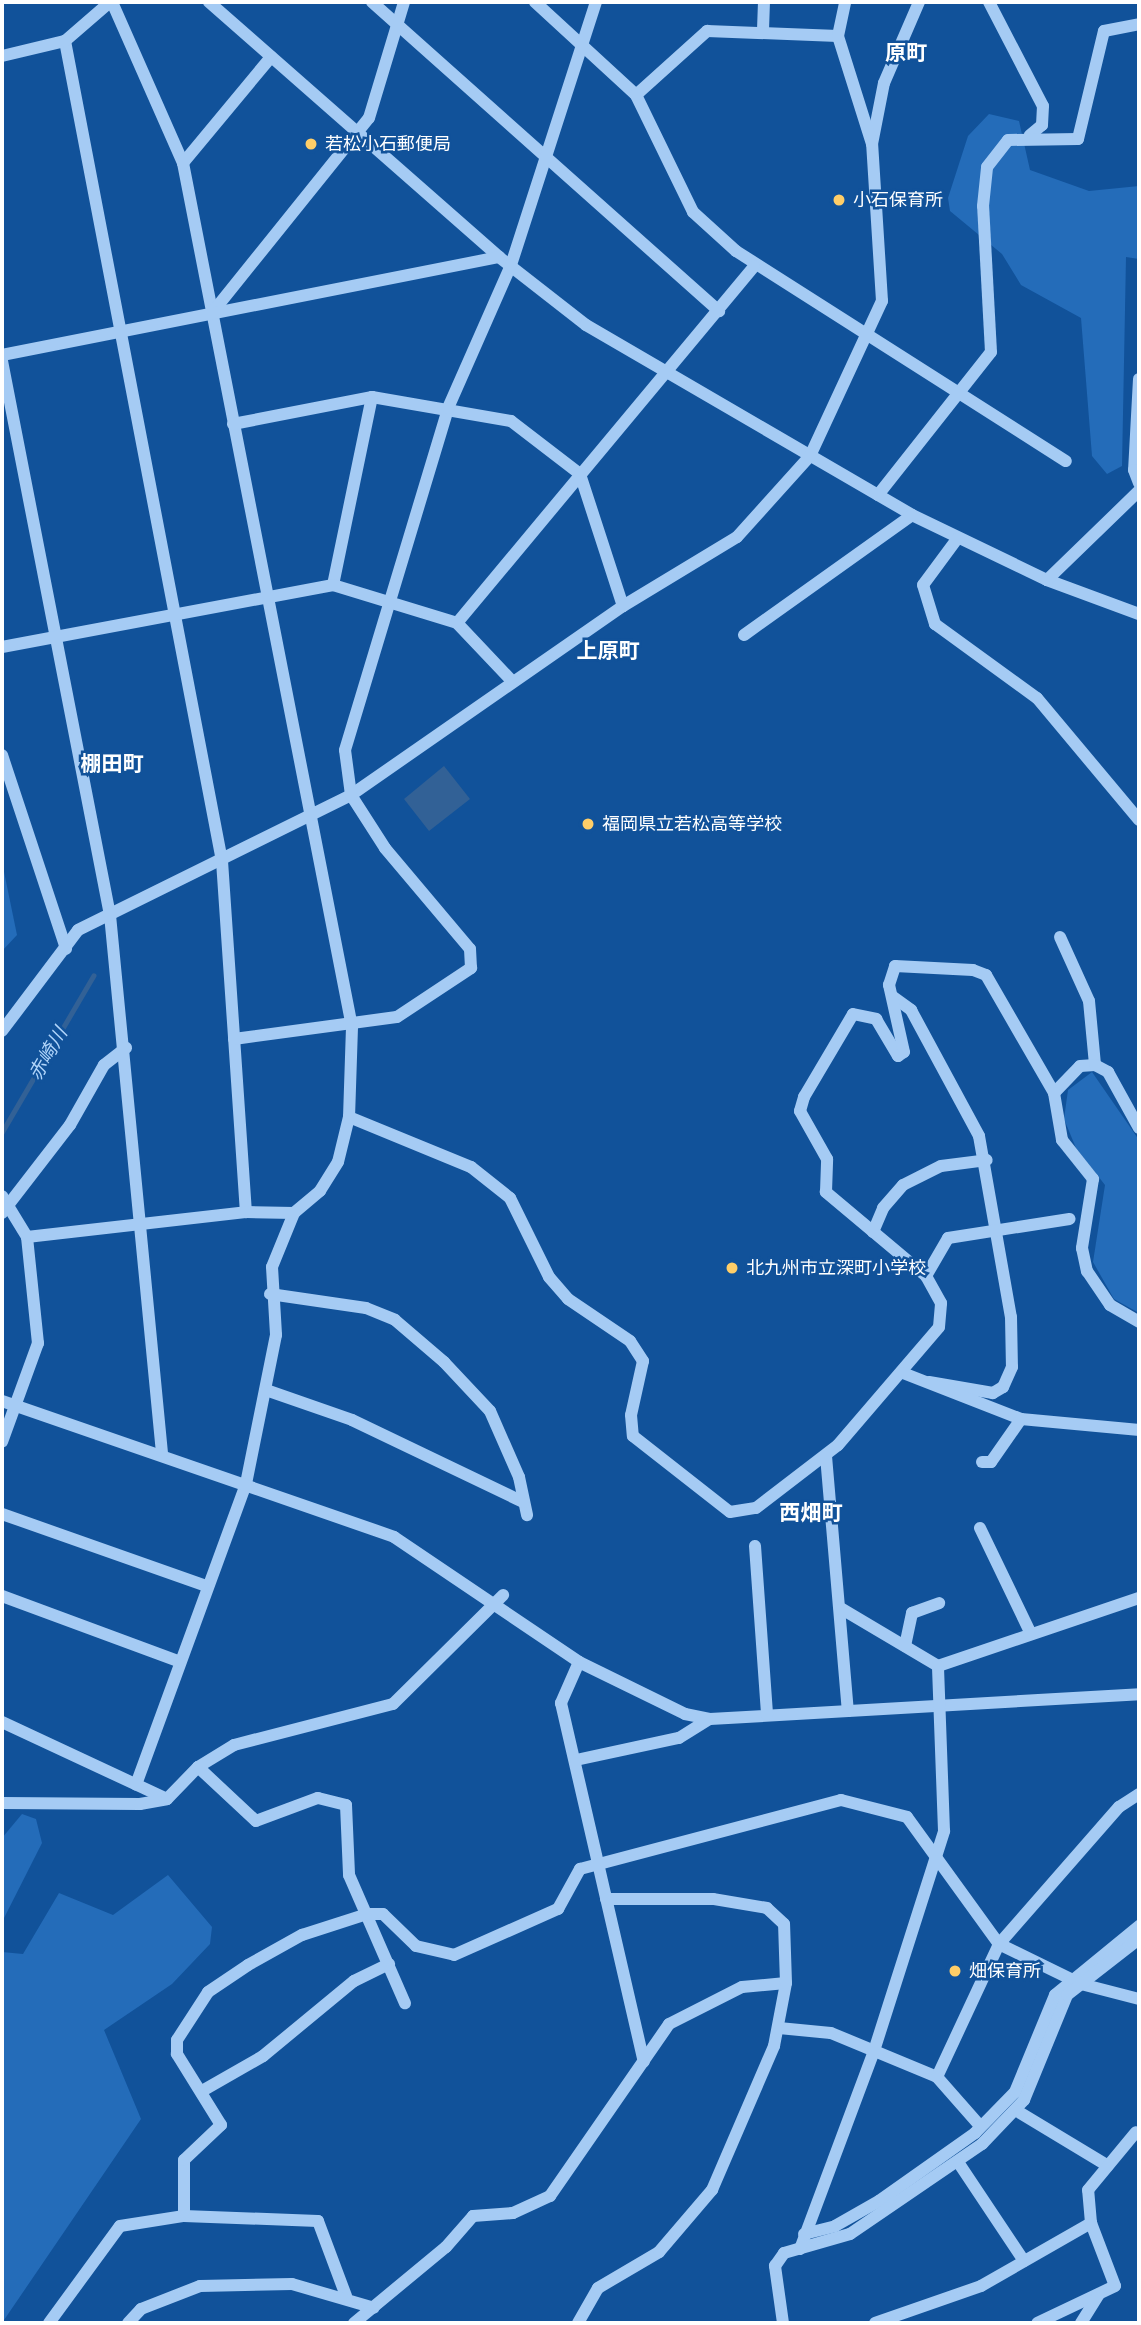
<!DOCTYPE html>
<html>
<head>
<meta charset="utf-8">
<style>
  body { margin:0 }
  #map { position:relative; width:1141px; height:2325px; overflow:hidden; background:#11529a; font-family:"PT Sans Narrow","Noto Sans JP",sans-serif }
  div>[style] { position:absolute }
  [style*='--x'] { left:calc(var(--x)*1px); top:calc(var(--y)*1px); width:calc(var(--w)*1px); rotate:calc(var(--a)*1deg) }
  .green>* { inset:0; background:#246cb9 }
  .water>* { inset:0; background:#326196 }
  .stream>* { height:4.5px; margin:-2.25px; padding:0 2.25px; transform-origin:2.25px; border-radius:2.25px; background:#326196 }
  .minor>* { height:12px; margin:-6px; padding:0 6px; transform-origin:6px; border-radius:6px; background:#a5cbf4 }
  .dots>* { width:19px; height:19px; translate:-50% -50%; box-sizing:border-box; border:4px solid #11529a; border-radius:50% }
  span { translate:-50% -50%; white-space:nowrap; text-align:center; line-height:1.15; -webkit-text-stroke:5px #11529a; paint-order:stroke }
  .poi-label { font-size:18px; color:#fff }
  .left { translate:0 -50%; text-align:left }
  .water-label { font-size:19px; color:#b1d5fa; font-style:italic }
  .quarter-label { font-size:21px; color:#fff; font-weight:700 }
  .frame { position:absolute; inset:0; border:4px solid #fff; pointer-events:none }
</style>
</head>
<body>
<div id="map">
  <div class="green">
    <i style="clip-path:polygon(989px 114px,1019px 121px,1030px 170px,1089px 191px,1139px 186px,1139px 259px,1126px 257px,1122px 466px,1107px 474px,1092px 456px,1081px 318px,1021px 285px,1002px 254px,950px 211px,948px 198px,968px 136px)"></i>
    <i style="clip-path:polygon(2px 862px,17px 935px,2px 951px)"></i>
    <i style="clip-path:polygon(1092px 1072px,1139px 1140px,1139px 1313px,1114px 1299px,1093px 1262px,1105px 1185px,1076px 1148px,1064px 1119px,1068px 1090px)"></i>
    <i style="clip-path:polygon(22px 1814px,36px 1819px,42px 1843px,2px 1922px,2px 1838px)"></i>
    <i style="clip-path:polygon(168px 1875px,212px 1927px,210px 1944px,172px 1984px,104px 2030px,141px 2119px,2px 2323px,2px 1952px,23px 1954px,59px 1893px,113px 1915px)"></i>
  </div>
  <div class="water">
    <i style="clip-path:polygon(444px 766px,470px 799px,429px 831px,404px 799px)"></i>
  </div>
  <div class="stream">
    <i style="--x:2;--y:1132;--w:181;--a:-59.7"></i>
  </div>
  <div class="minor">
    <i style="--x:112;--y:2;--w:176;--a:66.2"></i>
    <i style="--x:183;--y:163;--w:880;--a:78.93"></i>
    <i style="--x:352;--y:1027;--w:90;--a:91.9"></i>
    <i style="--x:349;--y:1117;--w:46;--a:103.7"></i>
    <i style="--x:338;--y:1162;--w:34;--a:122"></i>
    <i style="--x:320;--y:1191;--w:34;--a:140"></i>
    <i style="--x:294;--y:1213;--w:58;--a:112.2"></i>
    <i style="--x:272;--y:1267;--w:68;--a:86.6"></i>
    <i style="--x:276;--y:1335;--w:152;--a:101.4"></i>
    <i style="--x:246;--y:1484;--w:320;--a:110.1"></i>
    <i style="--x:209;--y:2;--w:386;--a:41.3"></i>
    <i style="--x:499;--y:257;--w:110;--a:38"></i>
    <i style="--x:586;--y:325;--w:377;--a:30.2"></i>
    <i style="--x:912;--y:515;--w:150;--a:25.7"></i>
    <i style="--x:1047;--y:580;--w:98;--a:20.3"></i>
    <i style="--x:372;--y:2;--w:465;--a:41.7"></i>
    <i style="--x:535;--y:2;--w:137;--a:42.6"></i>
    <i style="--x:636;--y:95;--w:130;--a:64"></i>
    <i style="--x:693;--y:212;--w:58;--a:42.2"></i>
    <i style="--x:736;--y:251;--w:391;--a:32.5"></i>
    <i style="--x:989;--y:2;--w:117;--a:62.6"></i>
    <i style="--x:1043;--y:106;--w:19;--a:93"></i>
    <i style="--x:1042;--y:125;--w:16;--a:140"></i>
    <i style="--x:763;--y:30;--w:28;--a:-88"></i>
    <i style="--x:65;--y:41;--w:835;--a:79.16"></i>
    <i style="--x:222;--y:861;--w:352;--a:86.1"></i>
    <i style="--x:2;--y:56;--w:65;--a:-13.4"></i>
    <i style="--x:65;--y:41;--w:60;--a:-40.9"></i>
    <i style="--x:636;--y:95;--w:96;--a:-42"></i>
    <i style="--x:707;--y:31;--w:131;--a:2.2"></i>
    <i style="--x:872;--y:144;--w:62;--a:-78.9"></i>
    <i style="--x:884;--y:83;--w:88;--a:-66.6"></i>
    <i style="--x:183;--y:163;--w:138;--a:-50.3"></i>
    <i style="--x:212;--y:313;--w:250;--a:-51.2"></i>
    <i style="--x:369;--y:118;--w:121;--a:-73.2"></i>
    <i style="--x:2;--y:355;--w:507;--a:-11.15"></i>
    <i style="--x:2;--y:361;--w:564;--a:78.97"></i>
    <i style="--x:110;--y:915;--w:541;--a:84.48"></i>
    <i style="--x:1139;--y:379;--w:91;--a:93.1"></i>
    <i style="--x:1134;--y:470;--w:14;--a:69"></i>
    <i style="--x:233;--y:424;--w:142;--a:-11"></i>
    <i style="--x:372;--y:397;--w:141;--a:9.8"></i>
    <i style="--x:511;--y:421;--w:87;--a:37.5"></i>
    <i style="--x:580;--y:474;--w:139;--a:72"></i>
    <i style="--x:878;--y:495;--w:182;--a:-51.7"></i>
    <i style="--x:991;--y:352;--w:146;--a:-93.1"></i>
    <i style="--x:983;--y:206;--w:39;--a:-84"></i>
    <i style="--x:987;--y:167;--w:34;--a:-52"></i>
    <i style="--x:1008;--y:140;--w:70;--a:-0.8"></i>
    <i style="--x:1078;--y:139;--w:111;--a:-76.5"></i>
    <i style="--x:1104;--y:31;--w:36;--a:-11"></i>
    <i style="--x:957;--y:539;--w:57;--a:126.5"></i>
    <i style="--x:923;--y:585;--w:41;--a:72.9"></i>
    <i style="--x:935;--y:624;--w:126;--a:36"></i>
    <i style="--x:1037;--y:698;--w:159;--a:50.1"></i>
    <i style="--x:1047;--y:580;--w:128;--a:-44.1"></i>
    <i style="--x:333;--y:585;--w:192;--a:-78.3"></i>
    <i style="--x:457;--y:623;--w:464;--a:-50.2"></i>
    <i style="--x:744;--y:635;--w:206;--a:-35.5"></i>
    <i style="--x:2;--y:647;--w:337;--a:-10.6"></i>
    <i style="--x:333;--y:585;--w:130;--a:17"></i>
    <i style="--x:457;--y:623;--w:80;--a:46.5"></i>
    <i style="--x:2;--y:755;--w:204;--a:71.7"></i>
    <i style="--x:1060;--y:937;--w:70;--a:65.6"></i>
    <i style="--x:1089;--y:1001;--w:64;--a:84.6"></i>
    <i style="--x:892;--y:996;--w:24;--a:36"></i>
    <i style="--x:911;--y:1010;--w:143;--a:61.6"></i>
    <i style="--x:979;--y:1136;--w:184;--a:80"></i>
    <i style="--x:1011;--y:1317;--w:50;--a:88.9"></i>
    <i style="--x:1012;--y:1367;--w:22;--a:114"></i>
    <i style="--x:1003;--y:1387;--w:12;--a:149"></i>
    <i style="--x:993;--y:1393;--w:65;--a:-170.2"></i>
    <i style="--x:2;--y:1031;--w:126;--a:-53"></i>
    <i style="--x:78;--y:930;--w:305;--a:-26.3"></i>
    <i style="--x:351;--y:795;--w:331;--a:-34.8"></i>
    <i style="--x:623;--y:606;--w:133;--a:-31.2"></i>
    <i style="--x:737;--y:537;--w:109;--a:-48"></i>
    <i style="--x:810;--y:456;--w:171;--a:-65.1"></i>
    <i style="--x:882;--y:301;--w:157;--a:-93.6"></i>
    <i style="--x:872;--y:144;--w:113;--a:-107.5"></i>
    <i style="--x:838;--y:36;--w:35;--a:-78"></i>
    <i style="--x:234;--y:1039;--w:164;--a:-7.7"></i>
    <i style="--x:397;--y:1017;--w:89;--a:-33.5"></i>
    <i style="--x:471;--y:968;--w:19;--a:-93"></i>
    <i style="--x:470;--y:949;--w:132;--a:-130.1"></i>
    <i style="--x:385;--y:848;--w:63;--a:-122.7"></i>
    <i style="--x:351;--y:795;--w:45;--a:-97.6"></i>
    <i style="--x:345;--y:750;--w:357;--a:-73.2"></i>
    <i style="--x:448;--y:408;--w:156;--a:-66.2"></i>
    <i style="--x:511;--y:265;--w:276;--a:-72.1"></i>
    <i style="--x:1054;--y:1093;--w:37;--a:-46"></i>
    <i style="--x:1080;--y:1066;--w:15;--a:-4"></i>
    <i style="--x:1095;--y:1065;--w:15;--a:28"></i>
    <i style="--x:1108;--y:1072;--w:64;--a:61"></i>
    <i style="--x:349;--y:1117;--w:132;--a:22.3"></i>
    <i style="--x:471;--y:1167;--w:50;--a:38.5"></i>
    <i style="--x:510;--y:1198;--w:88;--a:63.7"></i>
    <i style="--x:549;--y:1277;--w:29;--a:49"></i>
    <i style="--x:568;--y:1299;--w:75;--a:34.1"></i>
    <i style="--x:630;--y:1341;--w:24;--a:57"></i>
    <i style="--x:643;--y:1361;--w:55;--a:102.5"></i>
    <i style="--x:631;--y:1415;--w:21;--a:85"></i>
    <i style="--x:633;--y:1436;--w:123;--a:38.1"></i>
    <i style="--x:730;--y:1512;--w:26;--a:-9"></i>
    <i style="--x:756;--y:1508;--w:103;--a:-37.5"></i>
    <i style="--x:838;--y:1445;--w:155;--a:-49.4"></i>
    <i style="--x:939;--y:1327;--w:24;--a:-85"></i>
    <i style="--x:941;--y:1303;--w:31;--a:-119"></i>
    <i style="--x:926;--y:1276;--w:131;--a:-140"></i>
    <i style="--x:826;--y:1192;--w:33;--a:-88"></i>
    <i style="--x:827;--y:1159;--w:55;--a:-119.4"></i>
    <i style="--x:800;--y:1111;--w:15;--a:-74"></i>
    <i style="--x:804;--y:1097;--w:96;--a:-59.4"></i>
    <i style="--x:853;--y:1014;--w:24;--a:12"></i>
    <i style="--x:876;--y:1019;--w:43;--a:59.3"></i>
    <i style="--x:898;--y:1056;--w:7;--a:-34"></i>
    <i style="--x:904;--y:1052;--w:69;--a:-102.6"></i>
    <i style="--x:889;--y:985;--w:20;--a:-72"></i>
    <i style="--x:895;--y:966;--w:78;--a:2.9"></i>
    <i style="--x:973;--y:970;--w:14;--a:21"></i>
    <i style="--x:986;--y:975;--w:136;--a:60"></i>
    <i style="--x:1054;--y:1093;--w:48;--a:80.3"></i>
    <i style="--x:1062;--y:1140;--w:50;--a:51.5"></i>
    <i style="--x:1093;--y:1179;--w:70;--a:99.1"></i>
    <i style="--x:1082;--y:1248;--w:24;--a:78"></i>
    <i style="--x:1087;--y:1271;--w:41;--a:55.9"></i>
    <i style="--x:1110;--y:1305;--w:34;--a:30"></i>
    <i style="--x:2;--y:1196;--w:48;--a:58.6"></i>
    <i style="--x:27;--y:1237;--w:107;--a:84.1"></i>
    <i style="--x:38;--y:1343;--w:105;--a:110"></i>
    <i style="--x:2;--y:1213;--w:111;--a:-52.3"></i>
    <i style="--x:70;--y:1125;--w:69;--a:-60.5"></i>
    <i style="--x:104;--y:1065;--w:28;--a:-38"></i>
    <i style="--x:873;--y:1232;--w:26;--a:-67"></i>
    <i style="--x:883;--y:1208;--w:30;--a:-49"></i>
    <i style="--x:903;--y:1185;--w:42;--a:-26.6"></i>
    <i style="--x:941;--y:1166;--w:46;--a:-7.4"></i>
    <i style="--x:27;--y:1237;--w:220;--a:-6.5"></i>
    <i style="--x:246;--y:1212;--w:48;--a:1.2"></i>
    <i style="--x:926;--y:1276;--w:44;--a:-59.9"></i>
    <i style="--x:948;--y:1238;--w:123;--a:-8.9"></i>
    <i style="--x:270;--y:1294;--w:97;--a:8.3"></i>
    <i style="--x:366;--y:1308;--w:31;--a:22"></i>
    <i style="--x:395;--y:1320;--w:65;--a:40.6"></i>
    <i style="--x:444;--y:1362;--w:67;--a:46.8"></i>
    <i style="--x:490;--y:1411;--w:72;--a:66.3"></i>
    <i style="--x:519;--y:1477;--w:39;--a:78"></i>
    <i style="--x:903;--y:1373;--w:127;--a:21.3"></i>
    <i style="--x:1021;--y:1419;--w:119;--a:5.3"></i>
    <i style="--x:266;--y:1390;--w:91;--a:19.2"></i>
    <i style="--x:352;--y:1420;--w:190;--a:25.6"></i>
    <i style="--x:2;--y:1401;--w:415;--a:19.1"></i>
    <i style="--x:394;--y:1537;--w:223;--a:34"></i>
    <i style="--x:579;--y:1662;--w:118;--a:26.1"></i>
    <i style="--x:685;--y:1714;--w:25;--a:11"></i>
    <i style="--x:710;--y:1719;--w:430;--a:-3.3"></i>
    <i style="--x:826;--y:1456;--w:256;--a:85.1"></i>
    <i style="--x:982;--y:1462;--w:9;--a:0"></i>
    <i style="--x:991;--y:1462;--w:52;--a:-55.1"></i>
    <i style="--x:2;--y:1514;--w:217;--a:19.4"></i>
    <i style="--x:980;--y:1528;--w:115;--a:64.3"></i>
    <i style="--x:755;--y:1546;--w:169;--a:85.9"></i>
    <i style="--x:2;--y:1596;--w:190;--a:20.3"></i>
    <i style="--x:842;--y:1609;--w:112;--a:30.7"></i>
    <i style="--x:905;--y:1646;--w:34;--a:-78"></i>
    <i style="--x:912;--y:1613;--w:29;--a:-20"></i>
    <i style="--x:579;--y:1662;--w:45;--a:113.7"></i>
    <i style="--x:561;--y:1703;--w:368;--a:77"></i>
    <i style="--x:938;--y:1666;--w:212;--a:-18.7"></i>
    <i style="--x:2;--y:1722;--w:182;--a:25"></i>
    <i style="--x:576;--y:1760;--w:105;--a:-12.1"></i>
    <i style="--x:679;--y:1738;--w:36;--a:-32"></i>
    <i style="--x:198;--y:1767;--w:79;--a:43"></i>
    <i style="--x:256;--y:1821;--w:66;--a:-20.4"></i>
    <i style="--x:318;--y:1798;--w:29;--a:14"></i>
    <i style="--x:346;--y:1805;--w:70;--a:87.5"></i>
    <i style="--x:349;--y:1875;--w:140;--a:66.4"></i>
    <i style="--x:2;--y:1803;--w:138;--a:0.4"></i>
    <i style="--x:140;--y:1804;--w:27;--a:-10"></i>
    <i style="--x:167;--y:1799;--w:45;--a:-45.9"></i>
    <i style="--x:198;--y:1767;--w:42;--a:-31.4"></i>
    <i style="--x:234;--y:1745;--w:164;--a:-14.5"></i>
    <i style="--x:393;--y:1704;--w:155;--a:-44.7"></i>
    <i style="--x:779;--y:2028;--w:52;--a:5.5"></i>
    <i style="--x:831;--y:2033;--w:115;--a:22.5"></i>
    <i style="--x:937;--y:2077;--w:65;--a:48.7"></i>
    <i style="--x:937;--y:2077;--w:147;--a:-65"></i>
    <i style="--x:999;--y:1944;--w:182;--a:-48.8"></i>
    <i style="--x:1119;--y:1807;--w:24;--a:-33"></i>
    <i style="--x:202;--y:2091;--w:70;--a:-29.8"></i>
    <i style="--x:263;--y:2056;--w:118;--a:-39.5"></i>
    <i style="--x:354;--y:1981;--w:39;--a:-26"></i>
    <i style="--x:1017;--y:2111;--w:106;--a:31.1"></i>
    <i style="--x:958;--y:2162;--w:119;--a:56.3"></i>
    <i style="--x:184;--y:2216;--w:56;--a:-90"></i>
    <i style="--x:184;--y:2160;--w:51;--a:-43.4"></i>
    <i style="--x:221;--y:2125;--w:84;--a:-121.8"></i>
    <i style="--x:177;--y:2054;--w:14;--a:-90"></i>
    <i style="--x:177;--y:2040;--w:57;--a:-57.1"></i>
    <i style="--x:208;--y:1992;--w:48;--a:-34"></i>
    <i style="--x:248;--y:1965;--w:62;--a:-29.1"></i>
    <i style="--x:302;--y:1935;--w:68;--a:-17.9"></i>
    <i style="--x:367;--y:1914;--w:16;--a:0"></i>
    <i style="--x:383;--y:1914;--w:46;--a:44.1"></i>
    <i style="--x:416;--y:1946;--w:39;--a:13"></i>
    <i style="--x:454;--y:1955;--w:114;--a:-23.9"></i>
    <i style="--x:558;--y:1909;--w:46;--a:-61.2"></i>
    <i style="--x:580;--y:1869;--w:270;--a:-14.8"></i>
    <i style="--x:841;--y:1800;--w:68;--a:14.4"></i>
    <i style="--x:907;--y:1817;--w:157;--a:54.1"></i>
    <i style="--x:999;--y:1944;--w:91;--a:26"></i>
    <i style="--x:1081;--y:1984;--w:60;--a:14.5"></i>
    <i style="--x:1091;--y:2223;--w:33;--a:-95"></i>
    <i style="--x:1088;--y:2190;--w:75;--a:-50.4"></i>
    <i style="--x:804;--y:2234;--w:32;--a:-14"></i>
    <i style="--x:835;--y:2226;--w:51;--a:-29.6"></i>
    <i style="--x:879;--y:2201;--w:118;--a:-35.3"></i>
    <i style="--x:975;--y:2133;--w:57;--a:-45.7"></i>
    <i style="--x:1015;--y:2092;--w:105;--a:-67.6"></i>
    <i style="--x:1055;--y:1995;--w:109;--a:-39.4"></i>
    <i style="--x:800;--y:2249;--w:208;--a:-69.5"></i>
    <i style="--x:873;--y:2054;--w:234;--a:-72.3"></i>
    <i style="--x:944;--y:1831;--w:165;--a:-92.1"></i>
    <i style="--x:49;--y:2323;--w:120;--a:-53.8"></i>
    <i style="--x:120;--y:2226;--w:65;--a:-8.9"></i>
    <i style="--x:184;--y:2216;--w:134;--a:2.1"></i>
    <i style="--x:318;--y:2221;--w:80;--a:69.5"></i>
    <i style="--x:128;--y:2323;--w:19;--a:-47"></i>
    <i style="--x:141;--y:2309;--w:63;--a:-21.3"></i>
    <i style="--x:200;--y:2286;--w:92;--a:-1.2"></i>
    <i style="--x:292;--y:2284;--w:85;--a:16.3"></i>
    <i style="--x:354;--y:2323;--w:119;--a:-39.6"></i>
    <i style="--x:446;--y:2247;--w:41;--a:-48.9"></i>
    <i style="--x:473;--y:2216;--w:40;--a:-4.3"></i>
    <i style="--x:513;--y:2213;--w:41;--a:-24.7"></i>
    <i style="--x:550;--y:2196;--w:209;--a:-55.3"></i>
    <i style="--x:669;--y:2024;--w:82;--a:-26.9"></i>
    <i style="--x:742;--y:1987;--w:44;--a:-5.2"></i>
    <i style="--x:578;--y:2323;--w:40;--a:-60.3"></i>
    <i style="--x:598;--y:2288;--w:71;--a:-30.5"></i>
    <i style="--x:659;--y:2252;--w:82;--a:-49.5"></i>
    <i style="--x:712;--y:2190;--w:157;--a:-66.7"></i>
    <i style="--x:774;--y:2046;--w:64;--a:-79.2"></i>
    <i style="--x:786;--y:1983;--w:59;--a:-91.9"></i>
    <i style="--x:784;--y:1924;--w:23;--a:-137"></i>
    <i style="--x:767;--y:1908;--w:55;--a:-170.5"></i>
    <i style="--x:713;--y:1899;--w:107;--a:180"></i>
    <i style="--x:783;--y:2323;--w:58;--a:-98"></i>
    <i style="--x:775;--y:2266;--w:16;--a:-55"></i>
    <i style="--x:784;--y:2253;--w:69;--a:-16.1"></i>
    <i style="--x:850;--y:2234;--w:160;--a:-34.3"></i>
    <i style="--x:982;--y:2144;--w:61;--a:-46.3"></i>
    <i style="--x:1024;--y:2100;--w:113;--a:-67.7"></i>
    <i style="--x:1067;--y:1995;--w:91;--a:-37.9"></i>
    <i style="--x:875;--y:2323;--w:112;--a:-19.2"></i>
    <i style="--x:981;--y:2286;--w:127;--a:-29.8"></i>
    <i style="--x:1091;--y:2223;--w:67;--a:69.1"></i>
    <i style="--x:1115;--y:2286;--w:86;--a:154.6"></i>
    <i style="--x:1081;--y:2323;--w:34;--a:-58"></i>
  </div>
  <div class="dots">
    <i style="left:311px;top:144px;background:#ffce68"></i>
    <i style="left:839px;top:200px;background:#ffce68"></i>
    <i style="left:588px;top:824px;background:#ffce68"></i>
    <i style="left:732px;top:1268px;background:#ffce68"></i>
    <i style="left:955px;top:1971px;background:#ffce68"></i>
  </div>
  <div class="poi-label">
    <span class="left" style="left:325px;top:144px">若松小石郵便局</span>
    <span class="left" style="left:853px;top:200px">小石保育所</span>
    <span class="left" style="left:602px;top:824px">福岡県立若松高等学校</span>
    <span class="left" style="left:746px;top:1268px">北九州市立深町小学校</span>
    <span class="left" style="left:969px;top:1971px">畑保育所</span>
  </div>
  <div class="water-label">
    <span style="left:48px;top:1054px;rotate:-60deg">赤崎川</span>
  </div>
  <div class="quarter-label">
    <span style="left:906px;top:53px">原町</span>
    <span style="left:608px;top:651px">上原町</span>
    <span style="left:112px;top:764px">棚田町</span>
    <span style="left:811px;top:1513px">西畑町</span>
  </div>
  <div class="frame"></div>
</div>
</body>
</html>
